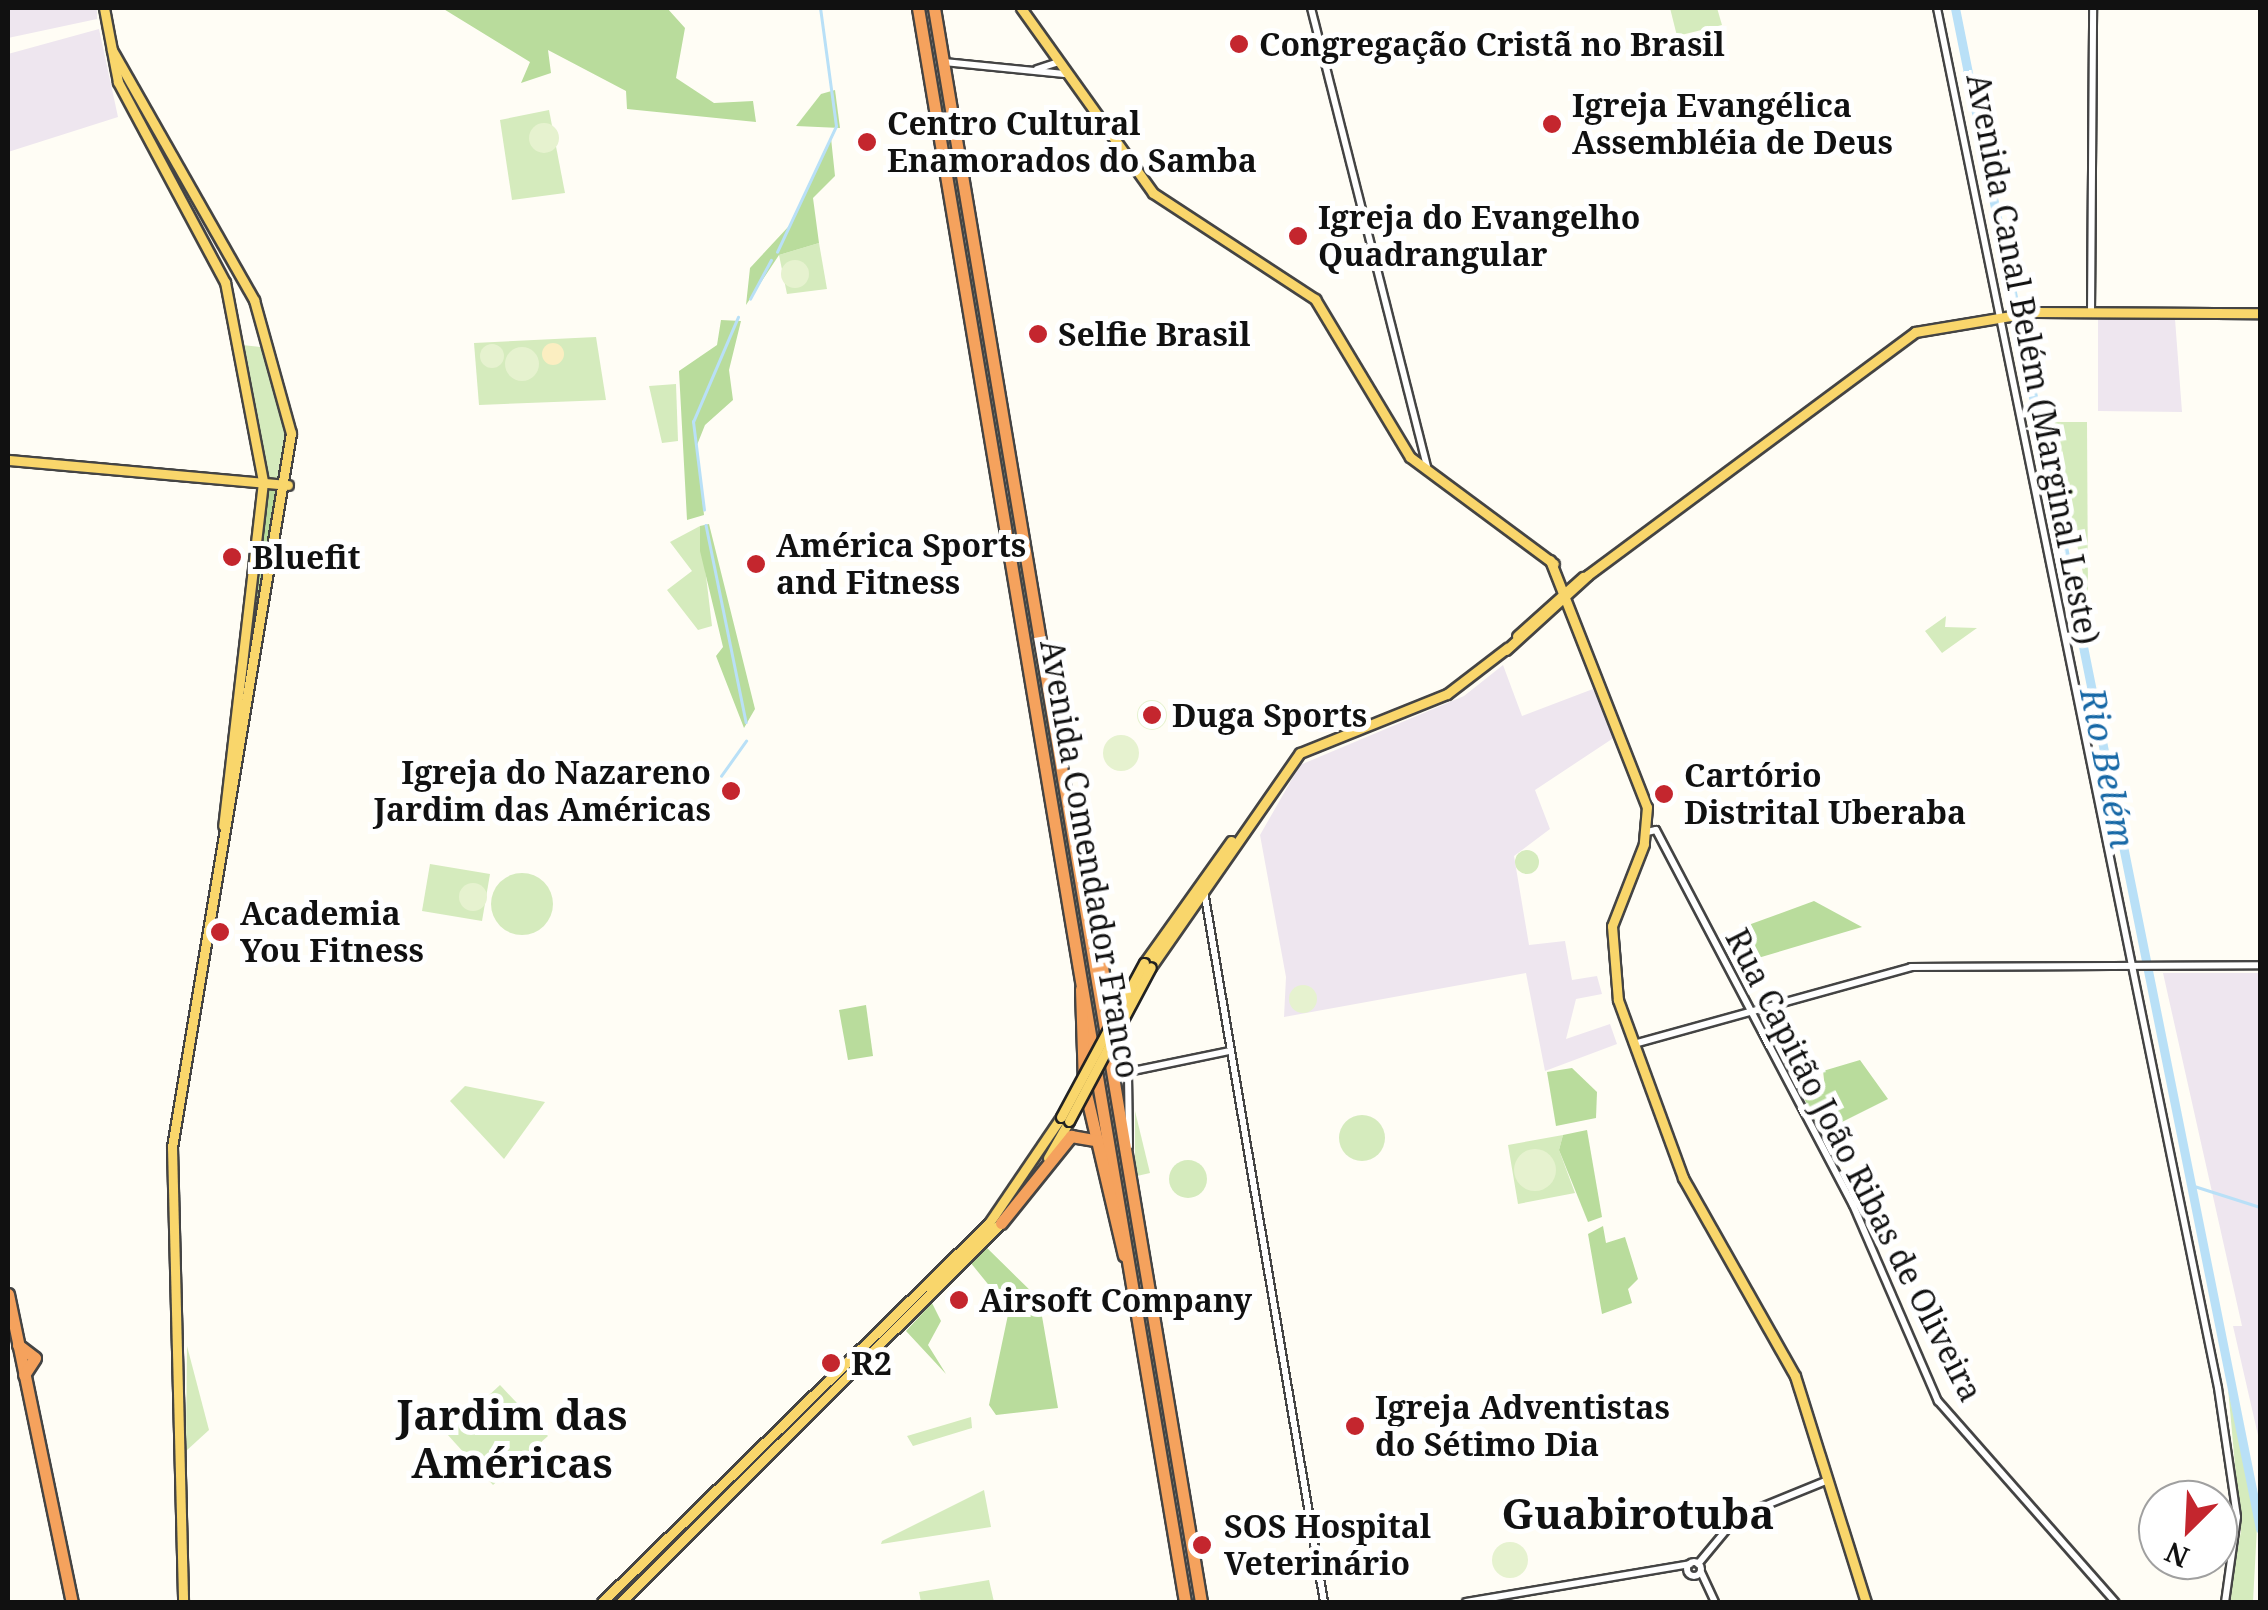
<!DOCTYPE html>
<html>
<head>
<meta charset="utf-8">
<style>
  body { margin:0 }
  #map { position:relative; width:2268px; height:1610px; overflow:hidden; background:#fffdf5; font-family:"Noto Serif",serif }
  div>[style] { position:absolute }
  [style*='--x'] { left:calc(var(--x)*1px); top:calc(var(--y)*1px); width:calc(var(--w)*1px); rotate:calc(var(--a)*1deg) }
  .industrial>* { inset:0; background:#eee6ef }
  .green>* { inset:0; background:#d5ebbd }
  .round { border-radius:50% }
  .forest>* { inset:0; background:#b9dc9c }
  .sand>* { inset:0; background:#fbeec1 }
  .pitch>* { inset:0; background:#e6f2cf }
  .stream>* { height:2.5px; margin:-1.25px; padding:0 1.25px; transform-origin:1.25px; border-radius:1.25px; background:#b9e0f7 }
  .river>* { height:9px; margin:-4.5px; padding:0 4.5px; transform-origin:4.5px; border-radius:4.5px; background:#b9e0f7 }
  .roads { filter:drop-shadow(2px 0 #444) drop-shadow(-2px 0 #444) drop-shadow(0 2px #444) drop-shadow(0 -2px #444) }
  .minor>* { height:6px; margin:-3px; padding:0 3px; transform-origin:3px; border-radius:3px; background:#fff }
  .minor>.ring { margin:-3px; padding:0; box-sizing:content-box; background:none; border:6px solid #fff; border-radius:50% }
  .major>* { height:9px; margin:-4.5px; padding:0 4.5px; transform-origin:4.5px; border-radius:4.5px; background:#f9d66b }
  .highway>* { height:11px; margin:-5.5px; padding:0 5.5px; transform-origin:5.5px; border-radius:5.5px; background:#f5a25d }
  .bridges { filter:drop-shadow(2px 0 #222) drop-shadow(-2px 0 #222) drop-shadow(0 2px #222) drop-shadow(0 -2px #222) }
  .major-bridge>* { height:9px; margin:-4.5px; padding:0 4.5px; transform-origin:4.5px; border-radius:4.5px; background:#f9d66b }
  .dots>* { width:28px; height:28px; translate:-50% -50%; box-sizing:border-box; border:5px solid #fff; border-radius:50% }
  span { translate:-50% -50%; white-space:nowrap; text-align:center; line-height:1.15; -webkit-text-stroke:10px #fff; paint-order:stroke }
  .poi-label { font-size:32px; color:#111; font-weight:700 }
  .left { translate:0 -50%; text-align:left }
  .right { translate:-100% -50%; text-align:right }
  .street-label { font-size:32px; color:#111 }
  .water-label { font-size:35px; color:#1768a6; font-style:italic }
  .district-label { font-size:42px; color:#111; font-weight:700 }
  .frame { position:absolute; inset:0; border:10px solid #111; pointer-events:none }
  .north { position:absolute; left:2138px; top:1480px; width:100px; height:100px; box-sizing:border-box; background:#fff; border:2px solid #a0a0a0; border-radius:50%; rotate:204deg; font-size:28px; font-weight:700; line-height:40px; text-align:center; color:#111 }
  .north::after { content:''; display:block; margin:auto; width:35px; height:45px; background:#c4262e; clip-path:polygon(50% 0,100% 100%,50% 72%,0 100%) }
</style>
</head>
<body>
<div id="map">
  <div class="industrial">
    <i style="clip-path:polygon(8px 8px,97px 8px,97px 19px,8px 38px)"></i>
    <i style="clip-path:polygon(99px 29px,118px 117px,8px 152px,8px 54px)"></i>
    <i style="clip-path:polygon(2098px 319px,2175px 319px,2182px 412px,2098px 411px)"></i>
    <i style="clip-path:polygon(1503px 665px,1522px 716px,1593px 689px,1615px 737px,1535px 790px,1550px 829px,1514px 856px,1529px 945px,1565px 941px,1572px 980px,1597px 976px,1602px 994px,1576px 999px,1566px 1039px,1610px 1024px,1617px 1044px,1545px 1071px,1526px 973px,1284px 1017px,1286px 977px,1260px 835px,1300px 765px,1464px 696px)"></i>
    <i style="clip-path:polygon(2163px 973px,2260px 973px,2260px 1444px,2233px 1326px,2242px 1326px)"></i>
  </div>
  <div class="green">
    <i style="clip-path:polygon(1670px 8px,1717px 8px,1722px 25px,1677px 36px)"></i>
    <i style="clip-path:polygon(943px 78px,967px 231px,959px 231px,934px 79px)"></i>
    <i style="clip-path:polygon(549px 110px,565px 193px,512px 200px,500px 120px)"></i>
    <i style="clip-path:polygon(819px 243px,827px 289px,787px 294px,779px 255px)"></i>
    <i style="clip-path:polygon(961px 245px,969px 245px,1007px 477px,1002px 475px)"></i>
    <i style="clip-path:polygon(596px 337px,606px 400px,479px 405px,474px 343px)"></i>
    <i style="clip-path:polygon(242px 345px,269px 348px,288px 430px,286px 481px,266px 478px)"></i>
    <i style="clip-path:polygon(676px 384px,678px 441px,662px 443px,649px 386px)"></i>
    <i style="clip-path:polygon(2052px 422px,2087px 422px,2088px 598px)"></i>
    <i style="clip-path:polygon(1003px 496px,1012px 497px,1098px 1031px,1071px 898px)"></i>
    <i style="clip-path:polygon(700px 526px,712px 626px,698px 630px,667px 590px,692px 571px,670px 542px)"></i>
    <i style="clip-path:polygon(1946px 616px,1945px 627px,1977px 628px,1942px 653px,1925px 631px)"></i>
    <i class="round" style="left:1515px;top:850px;width:24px;height:24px"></i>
    <i style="clip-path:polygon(430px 864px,490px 874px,482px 921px,422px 911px)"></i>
    <i class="round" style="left:491px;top:873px;width:62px;height:62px"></i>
    <i style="clip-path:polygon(1105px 1077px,1142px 1278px,1134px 1280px,1117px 1172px)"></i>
    <i style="clip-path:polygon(465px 1086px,545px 1102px,504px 1159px,450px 1101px)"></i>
    <i style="clip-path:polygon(1135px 1111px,1150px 1173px,1137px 1176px,1135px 1160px)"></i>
    <i class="round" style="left:1339px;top:1115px;width:46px;height:46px"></i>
    <i style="clip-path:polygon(1563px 1135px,1559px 1150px,1575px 1193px,1518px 1204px,1508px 1145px)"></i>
    <i class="round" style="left:1169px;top:1160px;width:38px;height:38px"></i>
    <i style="clip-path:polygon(1145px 1293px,1191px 1575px,1136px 1294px)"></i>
    <i style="clip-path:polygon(187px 1346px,209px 1430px,186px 1451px)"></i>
    <i style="clip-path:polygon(500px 1385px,548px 1436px,493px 1485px,447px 1434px)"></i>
    <i style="clip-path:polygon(2228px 1388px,2257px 1527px,2253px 1602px,2228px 1602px,2241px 1531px)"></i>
    <i style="clip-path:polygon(971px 1417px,972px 1428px,913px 1446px,907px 1436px)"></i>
    <i style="clip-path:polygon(984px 1490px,991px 1527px,881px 1544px,882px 1541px)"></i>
    <i style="clip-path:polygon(989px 1580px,994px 1602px,921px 1602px,919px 1592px)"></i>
  </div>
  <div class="forest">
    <i style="clip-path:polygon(442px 8px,667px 8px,685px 28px,676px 78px,714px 103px,753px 101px,756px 122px,627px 109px,626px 91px,548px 50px,551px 73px,521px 83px,530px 62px)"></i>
    <i style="clip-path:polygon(835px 90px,840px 128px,796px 126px,821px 94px)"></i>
    <i style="clip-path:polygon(831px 138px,835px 176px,813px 198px,819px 243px,779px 255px,746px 305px,750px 268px,789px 226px)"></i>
    <i style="clip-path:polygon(721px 320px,741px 321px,729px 370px,733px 400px,705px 425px,697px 445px,704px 515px,687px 520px,679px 371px,717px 345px)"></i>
    <i style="clip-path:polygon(267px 487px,283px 489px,261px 617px,251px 616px)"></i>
    <i style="clip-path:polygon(709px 524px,755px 709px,744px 728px,716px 656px,723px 647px,700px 551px,700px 526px)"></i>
    <i style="clip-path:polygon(1814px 901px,1862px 927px,1758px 958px,1740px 928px)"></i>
    <i style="clip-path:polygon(866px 1005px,873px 1056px,848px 1060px,839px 1010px)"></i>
    <i style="clip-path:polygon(1860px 1060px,1888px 1099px,1820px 1133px,1804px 1098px,1825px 1088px,1823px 1071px)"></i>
    <i style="clip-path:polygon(1572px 1068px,1597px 1092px,1596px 1118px,1556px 1126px,1547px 1072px)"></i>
    <i style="clip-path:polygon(1587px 1130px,1602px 1217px,1588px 1222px,1559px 1150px,1563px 1135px)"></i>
    <i style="clip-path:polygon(1603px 1226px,1606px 1243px,1625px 1237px,1638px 1279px,1628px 1289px,1632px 1303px,1602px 1314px,1588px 1234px)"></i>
    <i style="clip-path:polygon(985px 1246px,1039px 1299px,1058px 1408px,996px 1415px,989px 1405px,1009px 1310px,970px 1262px)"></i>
    <i style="clip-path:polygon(932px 1303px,941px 1321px,928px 1345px,946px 1374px,906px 1331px)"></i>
  </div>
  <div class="sand">
    <i class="round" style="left:542px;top:343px;width:22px;height:22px"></i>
  </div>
  <div class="pitch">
    <i class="round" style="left:529px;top:123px;width:30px;height:30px"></i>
    <i class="round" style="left:781px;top:260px;width:28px;height:28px"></i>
    <i class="round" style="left:480px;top:344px;width:24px;height:24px"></i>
    <i class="round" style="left:505px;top:347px;width:34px;height:34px"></i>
    <i class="round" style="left:1137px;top:700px;width:30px;height:30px"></i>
    <i class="round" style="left:1103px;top:735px;width:36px;height:36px"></i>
    <i class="round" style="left:459px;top:883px;width:28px;height:28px"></i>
    <i class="round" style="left:1289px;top:985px;width:28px;height:28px"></i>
    <i class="round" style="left:1514px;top:1149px;width:42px;height:42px"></i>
    <i class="round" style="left:501px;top:1404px;width:28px;height:28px"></i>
    <i class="round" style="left:488px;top:1449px;width:22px;height:22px"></i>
    <i class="round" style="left:1492px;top:1542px;width:36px;height:36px"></i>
  </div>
  <div class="stream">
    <i style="--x:777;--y:252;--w:139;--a:-64.9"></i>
    <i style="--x:836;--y:126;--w:119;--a:-97.7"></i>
    <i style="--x:750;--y:299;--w:44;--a:-61.7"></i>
    <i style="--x:704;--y:510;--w:89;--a:-97.1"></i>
    <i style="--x:693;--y:422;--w:114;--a:-66.8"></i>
    <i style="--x:706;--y:525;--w:201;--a:78.5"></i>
    <i style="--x:721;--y:776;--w:43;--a:-54.5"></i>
    <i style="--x:2188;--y:1184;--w:76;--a:17.7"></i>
  </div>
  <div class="river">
    <i style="--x:1955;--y:8;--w:1551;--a:78.66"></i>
  </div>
  <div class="roads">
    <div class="minor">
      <i style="--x:1311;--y:8;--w:476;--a:75.8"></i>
      <i style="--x:1937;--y:8;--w:1408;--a:78.49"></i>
      <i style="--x:2218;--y:1388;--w:130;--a:81.6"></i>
      <i style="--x:2237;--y:1517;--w:86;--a:98"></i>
      <i style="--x:944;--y:62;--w:121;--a:5.7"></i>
      <i style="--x:1037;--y:69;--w:20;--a:-18"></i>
      <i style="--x:2091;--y:313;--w:305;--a:-89.6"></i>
      <i style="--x:1647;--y:832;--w:9;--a:-13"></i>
      <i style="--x:1656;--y:830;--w:424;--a:62.3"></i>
      <i style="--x:1853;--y:1205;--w:214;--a:66.6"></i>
      <i style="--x:1938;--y:1401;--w:268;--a:48.6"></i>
      <i style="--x:1204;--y:891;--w:721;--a:80.42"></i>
      <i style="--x:1634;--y:1044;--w:288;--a:-15.5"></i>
      <i style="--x:1911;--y:967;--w:349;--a:-0.3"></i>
      <i style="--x:1129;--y:1146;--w:74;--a:-90.8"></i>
      <i style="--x:1128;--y:1072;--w:103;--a:-11.7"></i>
      <i class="ring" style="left:1687px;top:1562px;width:8px;height:8px"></i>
      <i style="--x:1698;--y:1564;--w:61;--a:-50.3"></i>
      <i style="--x:1737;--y:1517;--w:98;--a:-22.1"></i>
      <i style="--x:1701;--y:1572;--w:33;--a:65"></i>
      <i style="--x:1466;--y:1602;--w:227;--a:-9.6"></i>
    </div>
    <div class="major">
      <i style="--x:104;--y:8;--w:75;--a:79.3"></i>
      <i style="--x:118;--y:82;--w:227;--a:61.9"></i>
      <i style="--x:225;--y:282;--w:204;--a:79.2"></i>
      <i style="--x:263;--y:482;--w:346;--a:96.6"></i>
      <i style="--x:1021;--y:8;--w:227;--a:54.5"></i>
      <i style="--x:1153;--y:193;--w:194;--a:33.2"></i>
      <i style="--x:1315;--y:299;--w:184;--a:59"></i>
      <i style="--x:1410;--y:457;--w:179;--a:36.6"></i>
      <i style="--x:112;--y:50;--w:288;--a:60.4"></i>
      <i style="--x:254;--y:300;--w:138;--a:74.5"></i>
      <i style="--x:291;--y:433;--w:724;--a:99.46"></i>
      <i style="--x:172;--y:1147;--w:455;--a:88.6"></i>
      <i style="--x:8;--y:460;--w:281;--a:5.1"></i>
      <i style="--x:1550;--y:560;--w:265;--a:68.6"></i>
      <i style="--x:1647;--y:807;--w:37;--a:95"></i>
      <i style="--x:1644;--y:844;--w:88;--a:111.3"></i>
      <i style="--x:1612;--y:926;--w:74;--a:85.4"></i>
      <i style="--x:1618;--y:1000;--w:189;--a:69.9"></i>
      <i style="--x:1683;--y:1178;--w:227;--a:60.5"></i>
      <i style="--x:1795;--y:1376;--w:237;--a:72.6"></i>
      <i style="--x:1517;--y:636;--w:89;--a:-41.8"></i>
      <i style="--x:1506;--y:650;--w:111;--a:-42.4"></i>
      <i style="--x:1588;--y:575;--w:407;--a:-36.6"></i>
      <i style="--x:1915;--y:332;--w:122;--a:-9.5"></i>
      <i style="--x:2035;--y:312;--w:225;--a:0.3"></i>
      <i style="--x:1144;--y:963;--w:150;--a:-54.5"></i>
      <i style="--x:1151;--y:967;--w:261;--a:-55.2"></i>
      <i style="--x:1300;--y:753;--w:158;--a:-21.9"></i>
      <i style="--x:1447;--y:694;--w:76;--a:-37.5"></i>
      <i style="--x:1048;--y:1158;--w:43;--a:-60.4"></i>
      <i style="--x:602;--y:1602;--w:542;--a:-44.4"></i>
      <i style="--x:989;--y:1223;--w:128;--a:-55.8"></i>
      <i style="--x:621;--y:1602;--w:542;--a:-44.93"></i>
    </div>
    <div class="highway">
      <i style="--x:918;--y:8;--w:1616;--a:80.49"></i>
      <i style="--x:934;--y:8;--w:1616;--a:80.49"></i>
      <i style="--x:1092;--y:905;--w:106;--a:80.8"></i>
      <i style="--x:1081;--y:989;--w:96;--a:88.2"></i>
      <i style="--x:1084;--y:1085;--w:175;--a:76.8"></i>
      <i style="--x:1001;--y:1223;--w:112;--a:-51.2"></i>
      <i style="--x:1071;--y:1136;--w:27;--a:10"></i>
      <i style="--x:8;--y:1294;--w:315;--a:78.3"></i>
      <i style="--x:18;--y:1345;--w:21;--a:37"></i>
      <i style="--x:35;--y:1358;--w:20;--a:123"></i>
    </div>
  </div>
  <div class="bridges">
    <div class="major-bridge">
      <i style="--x:1061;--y:1117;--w:175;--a:-61.7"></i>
      <i style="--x:1069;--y:1121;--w:174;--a:-62"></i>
    </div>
  </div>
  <div class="dots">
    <i style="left:1239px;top:44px;background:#c4262e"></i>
    <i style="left:1552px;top:124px;background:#c4262e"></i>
    <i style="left:867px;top:142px;background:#c4262e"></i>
    <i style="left:1298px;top:236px;background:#c4262e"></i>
    <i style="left:1038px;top:334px;background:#c4262e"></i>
    <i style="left:232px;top:557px;background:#c4262e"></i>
    <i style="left:756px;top:564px;background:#c4262e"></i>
    <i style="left:1152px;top:715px;background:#c4262e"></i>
    <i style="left:731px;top:791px;background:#c4262e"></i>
    <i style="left:1664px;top:794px;background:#c4262e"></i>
    <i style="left:220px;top:932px;background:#c4262e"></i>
    <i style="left:959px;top:1300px;background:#c4262e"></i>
    <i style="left:831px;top:1363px;background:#c4262e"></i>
    <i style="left:1355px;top:1426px;background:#c4262e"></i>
    <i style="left:1202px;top:1545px;background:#c4262e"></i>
  </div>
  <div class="poi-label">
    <span class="left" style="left:1259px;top:44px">Congregação Cristã no Brasil</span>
    <span class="left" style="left:1572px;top:124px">Igreja Evangélica<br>Assembléia de Deus</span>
    <span class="left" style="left:887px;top:142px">Centro Cultural<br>Enamorados do Samba</span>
    <span class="left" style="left:1318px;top:236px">Igreja do Evangelho<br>Quadrangular</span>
    <span class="left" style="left:1058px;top:334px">Selfie Brasil</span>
    <span class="left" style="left:776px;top:564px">América Sports<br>and Fitness</span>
    <span class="left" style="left:252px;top:557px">Bluefit</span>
    <span class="left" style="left:1172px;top:715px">Duga Sports</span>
    <span class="right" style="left:711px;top:791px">Igreja do Nazareno<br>Jardim das Américas</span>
    <span class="left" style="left:1684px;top:794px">Cartório<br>Distrital Uberaba</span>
    <span class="left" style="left:240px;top:932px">Academia<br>You Fitness</span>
    <span class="left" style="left:979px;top:1300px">Airsoft Company</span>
    <span class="left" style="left:851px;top:1363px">R2</span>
    <span class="left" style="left:1375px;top:1426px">Igreja Adventistas<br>do Sétimo Dia</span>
    <span class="left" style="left:1224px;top:1545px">SOS Hospital<br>Veterinário</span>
  </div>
  <div class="street-label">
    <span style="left:2033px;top:359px;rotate:79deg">Avenida Canal Belém (Marginal Leste)</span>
    <span style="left:1090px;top:859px;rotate:80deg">Avenida Comendador Franco</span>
    <span style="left:1854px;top:1165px;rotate:63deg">Rua Capitão João Ribas de Oliveira</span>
  </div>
  <div class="water-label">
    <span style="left:2108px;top:768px;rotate:79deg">Rio Belém</span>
  </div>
  <div class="district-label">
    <span style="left:512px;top:1438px">Jardim das<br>Américas</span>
    <span style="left:1638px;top:1513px">Guabirotuba</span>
  </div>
  <div class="frame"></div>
  <div class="north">N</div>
</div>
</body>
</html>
